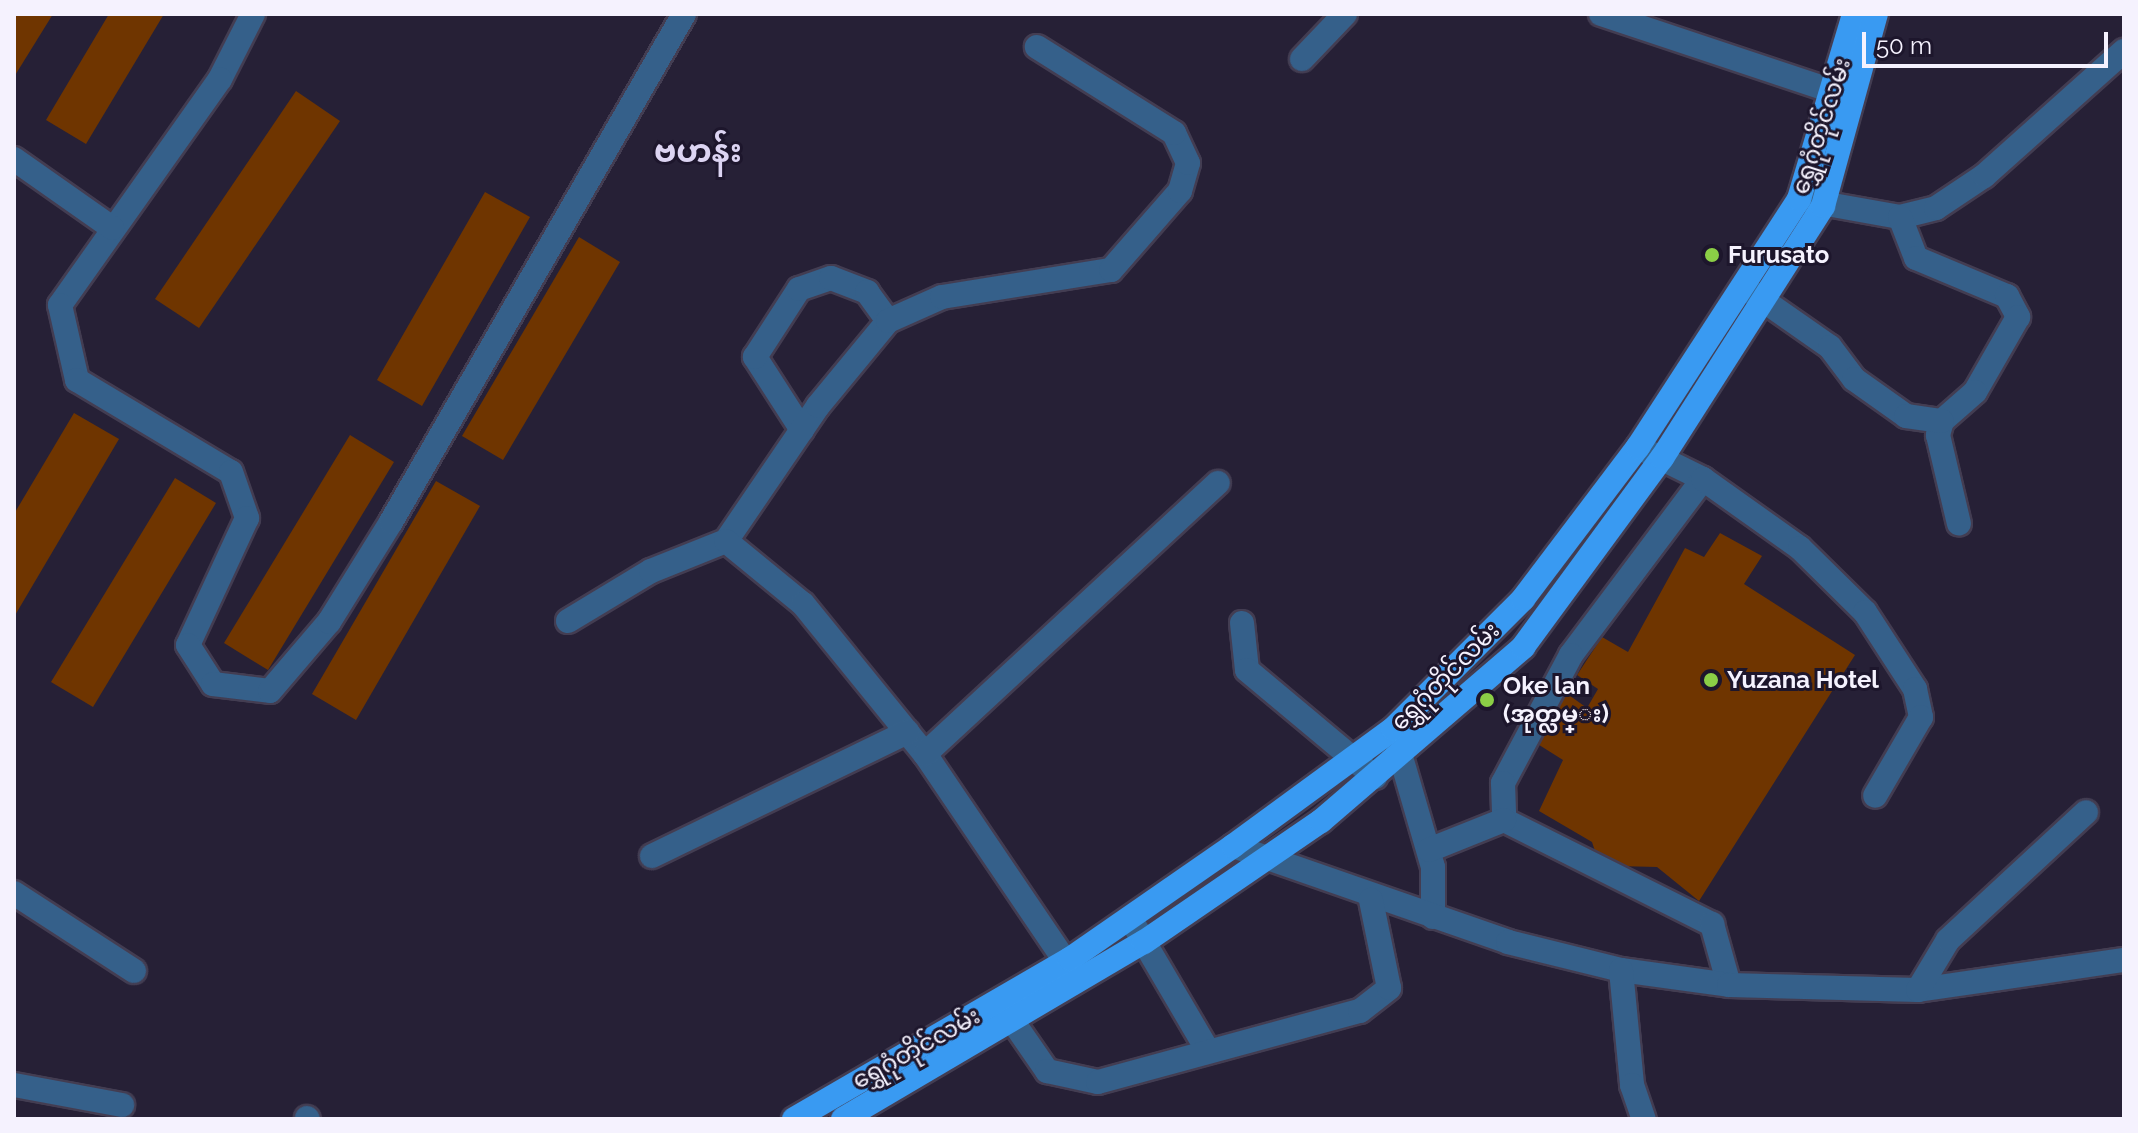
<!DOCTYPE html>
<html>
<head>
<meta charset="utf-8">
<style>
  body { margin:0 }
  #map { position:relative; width:2138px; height:1133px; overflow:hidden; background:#262036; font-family:Raleway,"Noto Sans Myanmar",sans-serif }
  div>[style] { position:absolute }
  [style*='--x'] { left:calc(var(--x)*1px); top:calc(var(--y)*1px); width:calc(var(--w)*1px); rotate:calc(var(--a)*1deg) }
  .building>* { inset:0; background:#6f3500 }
  .roads { filter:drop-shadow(2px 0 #433d52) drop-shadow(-2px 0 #433d52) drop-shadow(0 2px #433d52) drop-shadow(0 -2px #433d52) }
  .minor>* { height:24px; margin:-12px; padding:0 12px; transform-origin:12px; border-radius:12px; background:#35608a }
  .major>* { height:24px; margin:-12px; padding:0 12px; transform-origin:12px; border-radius:12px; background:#399af2 }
  .dots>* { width:22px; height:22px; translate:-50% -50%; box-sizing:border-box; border:4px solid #1d162c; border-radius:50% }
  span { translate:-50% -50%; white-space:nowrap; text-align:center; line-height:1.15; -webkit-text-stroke:6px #1d162c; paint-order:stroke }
  .street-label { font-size:24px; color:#f5f2fe }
  .poi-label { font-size:24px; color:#f5f2fe; font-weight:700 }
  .left { translate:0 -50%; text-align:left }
  .district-label { font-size:32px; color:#dcd4f2; font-weight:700 }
  .frame { position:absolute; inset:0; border:16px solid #f5f2fe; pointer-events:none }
  .scale { position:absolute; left:1862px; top:32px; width:246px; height:36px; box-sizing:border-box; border:4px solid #f5f2fe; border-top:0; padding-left:10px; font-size:24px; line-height:28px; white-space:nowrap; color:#f5f2fe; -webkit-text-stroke:6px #1d162c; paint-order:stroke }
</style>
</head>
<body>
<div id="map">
  <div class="building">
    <i style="clip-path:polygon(14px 14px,53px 14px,14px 77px)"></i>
    <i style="clip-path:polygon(109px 14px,164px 14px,86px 144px,46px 120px)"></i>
    <i style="clip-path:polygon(296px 91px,340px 121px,199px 328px,155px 299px)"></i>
    <i style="clip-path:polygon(485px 192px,530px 217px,422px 406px,377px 380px)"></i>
    <i style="clip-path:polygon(579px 237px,620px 262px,503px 460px,462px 436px)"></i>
    <i style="clip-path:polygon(74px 413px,119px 439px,14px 617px,14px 514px)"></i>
    <i style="clip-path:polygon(350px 435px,394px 462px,268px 670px,224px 643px)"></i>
    <i style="clip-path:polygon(175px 478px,216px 503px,93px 707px,51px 682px)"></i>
    <i style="clip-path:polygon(436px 481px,480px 506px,356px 720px,312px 694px)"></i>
    <i style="clip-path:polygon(1720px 533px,1762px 556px,1744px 584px,1855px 655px,1699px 901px,1657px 867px,1617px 866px,1597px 857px,1592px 842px,1539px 811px,1563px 760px,1536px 743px,1566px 693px,1587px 708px,1598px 689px,1577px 675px,1602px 637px,1628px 652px,1685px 548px,1704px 557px)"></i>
  </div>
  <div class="roads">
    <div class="minor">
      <i style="--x:253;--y:14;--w:73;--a:116.9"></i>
      <i style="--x:220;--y:79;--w:277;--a:125.3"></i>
      <i style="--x:60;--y:305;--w:77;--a:77.2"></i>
      <i style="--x:77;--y:380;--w:179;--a:30.9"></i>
      <i style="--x:231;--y:472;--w:49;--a:70.8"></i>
      <i style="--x:247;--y:518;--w:140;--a:114.9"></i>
      <i style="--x:188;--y:645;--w:46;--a:57.3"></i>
      <i style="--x:213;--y:684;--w:57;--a:7"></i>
      <i style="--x:270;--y:691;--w:91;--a:-49.5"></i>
      <i style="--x:329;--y:622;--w:118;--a:-58.2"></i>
      <i style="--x:391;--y:522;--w:586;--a:-60.02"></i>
      <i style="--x:1601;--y:14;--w:248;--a:18.4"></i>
      <i style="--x:1302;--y:59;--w:62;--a:-46.3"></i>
      <i style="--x:14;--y:159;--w:120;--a:35.1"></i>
      <i style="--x:1799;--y:199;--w:103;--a:10.1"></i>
      <i style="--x:1900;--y:217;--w:37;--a:-14"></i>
      <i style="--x:1936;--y:208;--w:58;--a:-33.7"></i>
      <i style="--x:1984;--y:176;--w:188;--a:-41.8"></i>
      <i style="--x:1900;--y:217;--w:44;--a:68.7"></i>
      <i style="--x:1916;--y:258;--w:99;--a:22.7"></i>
      <i style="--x:2007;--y:296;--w:24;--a:62"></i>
      <i style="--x:2018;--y:317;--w:86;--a:119.8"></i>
      <i style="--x:1975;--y:392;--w:44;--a:138.7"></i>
      <i style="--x:1942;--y:421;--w:15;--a:106"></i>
      <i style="--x:1938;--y:435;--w:91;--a:76.7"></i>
      <i style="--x:1747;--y:289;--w:101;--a:34.9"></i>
      <i style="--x:1830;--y:347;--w:40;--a:53"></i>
      <i style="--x:1854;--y:379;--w:64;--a:35.4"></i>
      <i style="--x:1906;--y:416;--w:36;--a:8"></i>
      <i style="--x:802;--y:430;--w:87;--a:-122.8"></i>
      <i style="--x:755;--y:357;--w:81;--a:-57.1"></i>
      <i style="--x:799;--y:289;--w:34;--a:-19"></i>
      <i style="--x:831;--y:278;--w:39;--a:21"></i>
      <i style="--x:867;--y:292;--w:36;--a:54"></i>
      <i style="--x:1638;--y:447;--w:72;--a:26.2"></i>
      <i style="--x:1703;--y:479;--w:220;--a:126.9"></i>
      <i style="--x:1571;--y:655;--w:145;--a:118"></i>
      <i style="--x:1503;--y:783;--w:37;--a:88"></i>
      <i style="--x:1504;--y:820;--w:233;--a:26.6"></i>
      <i style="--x:1712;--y:924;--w:63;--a:74.4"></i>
      <i style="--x:1703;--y:479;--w:119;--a:35.4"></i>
      <i style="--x:1800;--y:548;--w:91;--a:44.6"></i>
      <i style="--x:1865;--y:612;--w:92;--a:57"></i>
      <i style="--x:1915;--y:689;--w:29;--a:78"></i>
      <i style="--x:1921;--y:717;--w:91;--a:120.2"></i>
      <i style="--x:726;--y:541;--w:163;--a:-55.7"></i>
      <i style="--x:818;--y:406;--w:110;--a:-50.5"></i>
      <i style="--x:888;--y:321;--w:59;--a:-24"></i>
      <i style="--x:942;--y:297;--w:171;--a:-9.1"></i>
      <i style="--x:1111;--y:270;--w:105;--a:-48.9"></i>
      <i style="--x:1180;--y:191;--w:29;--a:-74"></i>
      <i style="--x:1188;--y:163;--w:33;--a:-115"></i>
      <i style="--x:1174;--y:133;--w:162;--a:-147.9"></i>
      <i style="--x:568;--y:621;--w:97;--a:-31.1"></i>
      <i style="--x:651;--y:571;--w:81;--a:-21.8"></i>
      <i style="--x:726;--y:541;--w:99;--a:39.3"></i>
      <i style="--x:803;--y:604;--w:193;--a:50.9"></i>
      <i style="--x:925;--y:754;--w:269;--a:55.9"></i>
      <i style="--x:1242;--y:623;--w:47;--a:83.9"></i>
      <i style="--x:1247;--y:670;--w:167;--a:39.9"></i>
      <i style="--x:1394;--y:733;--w:140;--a:73.8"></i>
      <i style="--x:1433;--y:867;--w:50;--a:90"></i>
      <i style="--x:925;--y:754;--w:399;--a:-42.8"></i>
      <i style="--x:1233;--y:846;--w:291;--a:19.2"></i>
      <i style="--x:1508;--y:942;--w:116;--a:13.9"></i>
      <i style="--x:1621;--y:970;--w:109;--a:7.9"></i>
      <i style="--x:1729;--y:985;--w:189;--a:1.5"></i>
      <i style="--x:1918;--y:990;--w:208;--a:-8.3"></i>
      <i style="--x:1429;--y:850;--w:81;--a:-21.8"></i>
      <i style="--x:652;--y:856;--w:284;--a:-25.9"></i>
      <i style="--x:14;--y:893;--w:143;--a:33"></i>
      <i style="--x:1130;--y:918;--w:154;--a:59.6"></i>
      <i style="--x:1621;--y:970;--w:116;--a:84.5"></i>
      <i style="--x:1632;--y:1085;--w:36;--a:71"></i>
      <i style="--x:1918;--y:990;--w:58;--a:-59"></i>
      <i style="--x:1948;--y:940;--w:188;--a:-42.8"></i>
      <i style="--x:1000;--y:1003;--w:83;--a:55.3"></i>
      <i style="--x:1047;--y:1071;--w:52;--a:12.2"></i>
      <i style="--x:1098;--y:1082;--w:271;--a:-15.2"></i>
      <i style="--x:1360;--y:1011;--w:37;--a:-38"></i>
      <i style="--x:1389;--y:988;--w:90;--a:-101.6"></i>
      <i style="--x:14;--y:1085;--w:110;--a:10.5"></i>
      <i style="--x:307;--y:1118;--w:1;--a:45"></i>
    </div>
    <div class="major">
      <i style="--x:794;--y:1119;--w:319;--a:-30.1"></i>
      <i style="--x:1070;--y:959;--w:198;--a:-34.7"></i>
      <i style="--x:1233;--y:846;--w:198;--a:-36.2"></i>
      <i style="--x:1393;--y:729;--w:184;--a:-45"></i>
      <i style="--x:1523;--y:599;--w:191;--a:-52.9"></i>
      <i style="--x:1638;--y:447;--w:296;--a:-57"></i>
      <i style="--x:1799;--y:199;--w:193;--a:-73.4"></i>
      <i style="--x:843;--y:1119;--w:349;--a:-30.5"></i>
      <i style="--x:1144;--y:942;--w:214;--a:-34.4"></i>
      <i style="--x:1321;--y:821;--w:267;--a:-40.7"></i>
      <i style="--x:1523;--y:647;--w:235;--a:-53.7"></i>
      <i style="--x:1662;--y:458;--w:299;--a:-57.4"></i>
      <i style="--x:1823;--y:206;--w:199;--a:-74.6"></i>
    </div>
  </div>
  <div class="dots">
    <i style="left:1712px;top:255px;background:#8bce46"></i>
    <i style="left:1711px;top:680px;background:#8bce46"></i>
    <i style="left:1487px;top:700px;background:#8bce46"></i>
  </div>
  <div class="street-label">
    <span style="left:1821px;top:126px;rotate:-72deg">ရွှေဂုံတိုင်လမ်း</span>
    <span style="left:1445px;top:676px;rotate:-45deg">ရွှေဂုံတိုင်လမ်း</span>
    <span style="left:916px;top:1048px;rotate:-29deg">ရွှေဂုံတိုင်လမ်း</span>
  </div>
  <div class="poi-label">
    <span class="left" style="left:1728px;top:255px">Furusato</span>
    <span class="left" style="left:1727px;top:680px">Yuzana Hotel</span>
    <span class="left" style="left:1503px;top:700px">Oke lan<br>(အုတ္လမ္း)</span>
  </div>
  <div class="district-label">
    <span style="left:698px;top:151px">ဗဟန်း</span>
  </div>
  <div class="frame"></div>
  <div class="scale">50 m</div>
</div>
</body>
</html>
